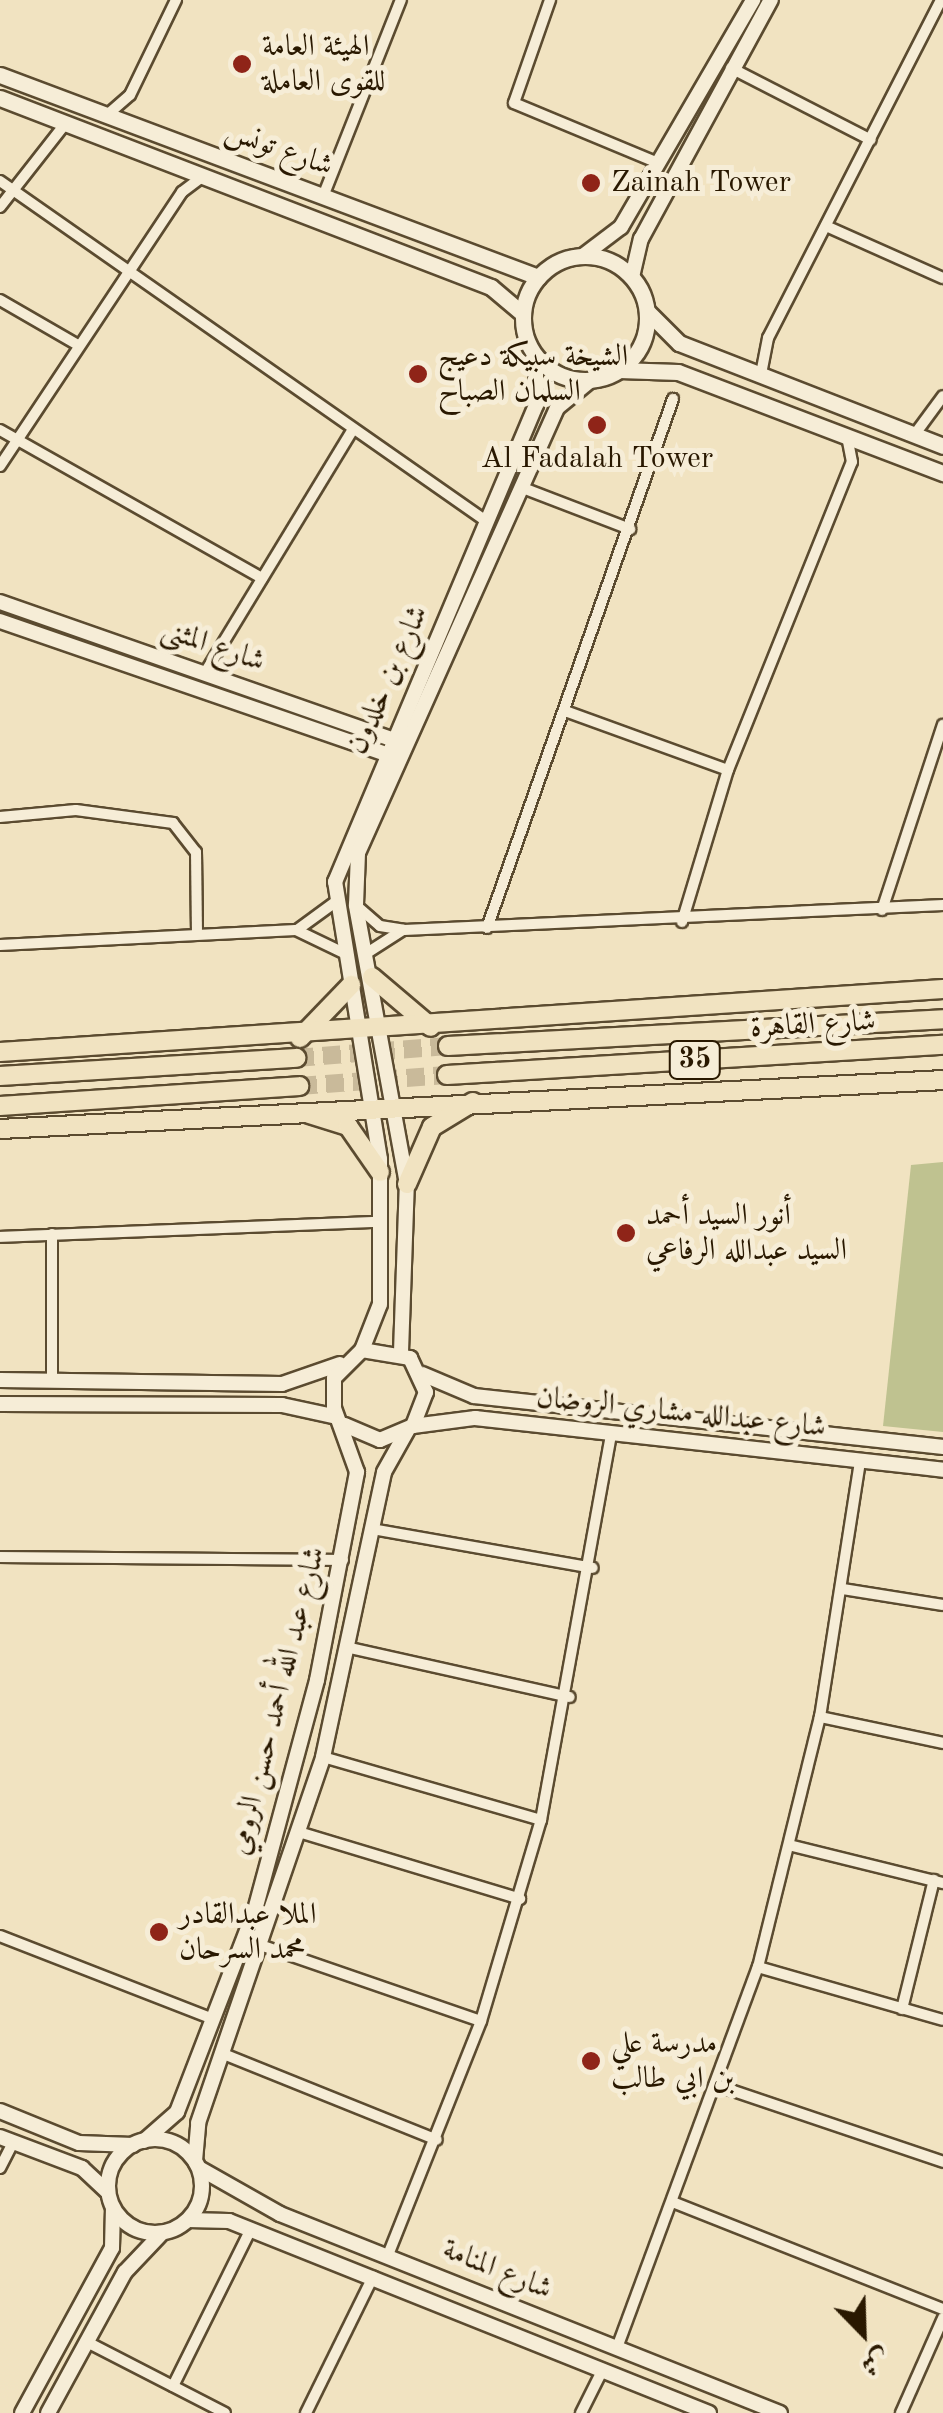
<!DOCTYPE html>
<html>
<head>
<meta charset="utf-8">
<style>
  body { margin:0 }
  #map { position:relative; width:943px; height:2413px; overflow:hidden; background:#f1e3c1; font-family:"Old Standard TT",Amiri,serif }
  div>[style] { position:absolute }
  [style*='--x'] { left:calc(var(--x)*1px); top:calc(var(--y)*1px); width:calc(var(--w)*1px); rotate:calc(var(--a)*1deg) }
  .green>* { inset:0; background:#bfc290 }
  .primary-tunnel>* { height:18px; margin-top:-9px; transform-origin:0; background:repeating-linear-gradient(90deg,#c9ba9a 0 18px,transparent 0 27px) }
  .roads { filter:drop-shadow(2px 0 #5b4b30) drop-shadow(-2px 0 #5b4b30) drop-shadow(0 2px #5b4b30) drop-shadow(0 -2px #5b4b30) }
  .minor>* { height:10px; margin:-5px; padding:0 5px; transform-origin:5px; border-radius:5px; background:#f6edd7 }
  .tertiary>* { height:14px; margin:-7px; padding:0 7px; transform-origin:7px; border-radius:7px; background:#f6edd7 }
  .tertiary>.ring { margin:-7px; padding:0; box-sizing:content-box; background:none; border:14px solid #f6edd7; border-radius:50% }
  .secondary>* { height:15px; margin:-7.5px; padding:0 7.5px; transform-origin:7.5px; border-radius:7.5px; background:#f6edd7 }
  .secondary>.ring { margin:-7.5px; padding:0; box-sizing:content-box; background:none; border:15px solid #f6edd7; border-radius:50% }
  .primary>* { height:18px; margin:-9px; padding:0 9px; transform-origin:9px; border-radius:9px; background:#f1e3c1 }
  .dots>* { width:28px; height:28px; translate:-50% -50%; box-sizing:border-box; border:5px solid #f6edd7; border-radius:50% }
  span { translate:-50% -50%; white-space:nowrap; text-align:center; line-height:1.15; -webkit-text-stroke:10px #f6edd7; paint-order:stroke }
  .shield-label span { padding:2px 8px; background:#f6edd7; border:2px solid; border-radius:8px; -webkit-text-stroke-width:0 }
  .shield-label { font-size:28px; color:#291800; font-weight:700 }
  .poi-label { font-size:30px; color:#291800 }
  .left { translate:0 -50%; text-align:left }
  .street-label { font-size:30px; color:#291800 }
  .north { position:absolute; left:813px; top:2283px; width:100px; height:100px; -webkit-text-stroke:8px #f6edd7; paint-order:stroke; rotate:157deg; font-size:28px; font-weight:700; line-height:40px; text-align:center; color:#291800 }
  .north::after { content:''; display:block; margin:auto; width:35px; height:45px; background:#291800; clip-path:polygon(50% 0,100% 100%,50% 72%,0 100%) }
</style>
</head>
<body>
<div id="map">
  <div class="green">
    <i style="clip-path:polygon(943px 1162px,943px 1432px,883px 1426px,911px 1165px)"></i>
  </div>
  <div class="primary-tunnel">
    <i style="--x:296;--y:1058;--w:152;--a:-4.5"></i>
    <i style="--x:299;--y:1086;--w:148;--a:-4.3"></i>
  </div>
  <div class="roads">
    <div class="minor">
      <i style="--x:550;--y:0;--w:109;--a:109.3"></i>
      <i style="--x:514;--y:103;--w:154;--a:22.6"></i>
      <i style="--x:731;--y:68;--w:157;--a:27.2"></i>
      <i style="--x:107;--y:115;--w:30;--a:-41"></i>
      <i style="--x:130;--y:95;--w:106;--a:-64.2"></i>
      <i style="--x:0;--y:181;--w:593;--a:34.98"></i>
      <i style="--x:324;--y:194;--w:209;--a:-68.4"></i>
      <i style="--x:0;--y:207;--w:105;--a:-51.9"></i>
      <i style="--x:826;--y:226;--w:128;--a:24"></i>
      <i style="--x:0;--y:300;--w:90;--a:30"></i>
      <i style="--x:761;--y:374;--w:37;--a:-79"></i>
      <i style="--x:768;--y:338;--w:380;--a:-62.9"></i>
      <i style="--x:0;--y:430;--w:301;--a:29.5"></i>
      <i style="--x:915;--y:434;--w:47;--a:-53.6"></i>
      <i style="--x:0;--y:466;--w:329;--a:-56.4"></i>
      <i style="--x:182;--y:192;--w:25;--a:-37"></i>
      <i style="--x:523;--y:488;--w:115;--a:21"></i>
      <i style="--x:206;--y:671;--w:283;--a:-58.7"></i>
      <i style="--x:565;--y:711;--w:173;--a:19.9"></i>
      <i style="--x:0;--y:817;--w:76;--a:-5.3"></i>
      <i style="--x:76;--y:810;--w:98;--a:7.6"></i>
      <i style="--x:173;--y:823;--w:37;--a:52"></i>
      <i style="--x:196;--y:852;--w:82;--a:89.3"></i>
      <i style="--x:358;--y:907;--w:29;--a:41"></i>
      <i style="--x:380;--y:926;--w:24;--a:9"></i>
      <i style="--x:404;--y:930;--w:540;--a:-2.66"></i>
      <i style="--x:882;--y:910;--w:195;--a:-71.8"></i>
      <i style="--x:682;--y:922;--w:159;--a:-73.2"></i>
      <i style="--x:728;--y:770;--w:332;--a:-68.1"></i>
      <i style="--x:852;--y:462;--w:26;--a:-101"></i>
      <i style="--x:487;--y:928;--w:561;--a:-70.63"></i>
      <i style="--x:297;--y:930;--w:46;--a:-36.1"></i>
      <i style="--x:0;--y:945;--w:296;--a:-2.9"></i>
      <i style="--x:296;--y:930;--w:53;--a:25.6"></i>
      <i style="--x:367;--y:953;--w:43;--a:-32.6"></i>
      <i style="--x:52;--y:1234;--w:147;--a:90"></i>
      <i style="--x:0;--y:1237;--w:380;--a:-2.3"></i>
      <i style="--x:372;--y:1529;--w:224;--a:10"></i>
      <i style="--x:0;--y:1557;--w:343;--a:0.5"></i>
      <i style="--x:843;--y:1589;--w:101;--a:9.1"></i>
      <i style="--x:350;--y:1648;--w:225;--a:12.6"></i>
      <i style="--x:820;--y:1717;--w:126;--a:11.9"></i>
      <i style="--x:323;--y:1757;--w:227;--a:16.1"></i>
      <i style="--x:302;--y:1833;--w:228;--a:16.8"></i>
      <i style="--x:789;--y:1845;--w:159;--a:13.9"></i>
      <i style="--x:0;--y:1936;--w:229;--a:21.3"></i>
      <i style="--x:266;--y:1947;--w:227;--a:19"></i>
      <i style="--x:758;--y:1967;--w:192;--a:16"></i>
      <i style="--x:902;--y:2009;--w:133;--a:-76.1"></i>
      <i style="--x:226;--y:2055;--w:227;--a:21.9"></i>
      <i style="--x:719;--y:2086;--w:237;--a:18.7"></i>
      <i style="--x:0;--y:2168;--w:29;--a:-63"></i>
      <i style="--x:675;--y:2203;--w:288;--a:21.6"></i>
      <i style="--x:388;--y:2255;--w:252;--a:-68.3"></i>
      <i style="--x:481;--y:2021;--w:210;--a:-73.4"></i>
      <i style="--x:541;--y:1820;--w:393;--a:-79.7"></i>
      <i style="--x:87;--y:2342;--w:155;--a:27.2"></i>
      <i style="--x:618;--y:2345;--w:403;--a:-69.7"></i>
      <i style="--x:758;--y:1967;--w:258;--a:-76.1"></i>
      <i style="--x:820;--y:1717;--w:259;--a:-81.1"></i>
      <i style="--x:173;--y:2386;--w:175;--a:-63.6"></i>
      <i style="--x:306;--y:2413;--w:152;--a:-63.8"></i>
      <i style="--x:581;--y:2413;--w:49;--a:-63.4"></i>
      <i style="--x:901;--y:2413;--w:104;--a:-66.1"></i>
    </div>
    <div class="tertiary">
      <i style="--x:584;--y:255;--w:46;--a:-37.1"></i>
      <i style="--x:621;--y:227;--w:263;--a:-59.8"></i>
      <i style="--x:632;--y:277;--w:39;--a:-77"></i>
      <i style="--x:641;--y:239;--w:272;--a:-61.5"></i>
      <i style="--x:0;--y:602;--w:421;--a:19.3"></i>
      <i style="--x:0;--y:621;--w:414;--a:19"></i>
      <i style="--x:362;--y:1350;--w:49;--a:-68.6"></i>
      <i style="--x:380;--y:1304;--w:145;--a:-90"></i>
      <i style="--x:380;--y:1159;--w:281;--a:-99.2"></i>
      <i style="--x:335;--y:882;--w:518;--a:-67.15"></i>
      <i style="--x:536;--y:405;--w:49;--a:-90"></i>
      <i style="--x:401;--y:1352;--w:168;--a:-88"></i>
      <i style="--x:407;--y:1184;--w:284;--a:-100.4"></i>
      <i style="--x:356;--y:905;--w:52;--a:-87.8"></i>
      <i style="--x:358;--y:853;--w:487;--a:-65.9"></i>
      <i style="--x:557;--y:408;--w:44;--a:-39.5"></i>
      <i style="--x:422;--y:1374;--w:56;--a:22.9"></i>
      <i style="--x:474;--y:1396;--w:472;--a:6.2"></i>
      <i style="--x:0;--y:1380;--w:282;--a:0.8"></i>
      <i style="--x:282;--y:1384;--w:61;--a:-19"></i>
      <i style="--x:0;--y:1404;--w:282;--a:0.2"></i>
      <i style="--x:282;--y:1405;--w:56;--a:12.3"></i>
      <i style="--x:413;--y:1426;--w:63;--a:-7.4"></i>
      <i style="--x:475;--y:1418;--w:471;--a:6.3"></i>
      <i style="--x:0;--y:2111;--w:85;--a:22.1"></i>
      <i style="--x:79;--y:2143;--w:54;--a:2.1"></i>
      <i style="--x:0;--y:2137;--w:88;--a:20.7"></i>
      <i style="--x:82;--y:2168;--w:35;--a:43"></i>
      <i class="ring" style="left:108px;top:2139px;width:80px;height:80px"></i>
      <i style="--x:144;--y:2141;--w:44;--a:-41.3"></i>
      <i style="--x:177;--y:2112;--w:217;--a:-68.9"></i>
      <i style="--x:255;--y:1910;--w:238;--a:-74.9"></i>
      <i style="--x:317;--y:1680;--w:212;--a:-79.1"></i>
      <i style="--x:357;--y:1472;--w:68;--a:-109.8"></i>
      <i style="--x:334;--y:1408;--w:30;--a:-90"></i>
      <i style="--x:334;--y:1378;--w:40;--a:-45"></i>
      <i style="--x:362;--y:1350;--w:49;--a:9.5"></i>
      <i style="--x:410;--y:1358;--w:38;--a:65"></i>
      <i style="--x:426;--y:1392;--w:36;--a:111"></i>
      <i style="--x:413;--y:1426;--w:36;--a:157"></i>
      <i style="--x:380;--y:1440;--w:39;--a:-157"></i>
      <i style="--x:195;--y:2161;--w:38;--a:-85"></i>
      <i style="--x:198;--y:2123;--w:387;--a:-71.1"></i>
      <i style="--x:323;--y:1757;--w:291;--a:-77.9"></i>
      <i style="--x:384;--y:1472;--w:47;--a:-60.7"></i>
      <i style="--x:199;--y:2168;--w:93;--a:29.6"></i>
      <i style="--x:280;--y:2214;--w:538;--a:21.7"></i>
      <i style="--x:188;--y:2220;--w:41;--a:1.4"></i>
      <i style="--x:229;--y:2221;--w:517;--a:21.8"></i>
      <i style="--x:22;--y:2413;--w:188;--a:-61.4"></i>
      <i style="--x:112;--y:2248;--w:40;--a:-88.6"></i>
      <i style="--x:48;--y:2413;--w:161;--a:-61.4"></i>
      <i style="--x:125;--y:2272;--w:52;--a:-46.5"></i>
    </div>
    <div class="secondary">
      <i style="--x:0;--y:75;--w:575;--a:20.58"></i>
      <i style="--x:0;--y:98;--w:526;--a:21.05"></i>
      <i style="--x:491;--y:287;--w:42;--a:40.2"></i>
      <i class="ring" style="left:523px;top:256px;width:109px;height:109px"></i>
      <i style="--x:648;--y:312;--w:44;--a:45"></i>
      <i style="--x:679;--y:343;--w:283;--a:21.3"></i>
      <i style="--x:619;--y:370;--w:59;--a:1.9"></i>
      <i style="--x:678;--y:372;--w:284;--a:20.9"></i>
    </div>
    <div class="primary">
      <i style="--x:372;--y:977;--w:77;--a:40.3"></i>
      <i style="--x:300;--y:1038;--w:74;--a:-46.1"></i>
      <i style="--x:448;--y:1046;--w:496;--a:-3.1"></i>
      <i style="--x:0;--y:1052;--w:945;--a:-3.82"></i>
      <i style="--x:447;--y:1075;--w:497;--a:-3.5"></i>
      <i style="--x:0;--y:1076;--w:297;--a:-3.5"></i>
      <i style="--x:0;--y:1106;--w:300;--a:-3.8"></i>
      <i style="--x:309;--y:1114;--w:41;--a:17.1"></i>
      <i style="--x:348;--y:1126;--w:56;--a:55.2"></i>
      <i style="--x:0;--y:1129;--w:944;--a:-2.97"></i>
      <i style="--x:407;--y:1184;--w:62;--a:-66.3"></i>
      <i style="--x:432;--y:1127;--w:48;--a:-31.4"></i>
    </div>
  </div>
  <div class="dots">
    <i style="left:242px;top:64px;background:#8f2418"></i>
    <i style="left:591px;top:183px;background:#8f2418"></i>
    <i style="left:418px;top:374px;background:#8f2418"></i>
    <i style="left:597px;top:425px;background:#8f2418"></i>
    <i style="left:626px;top:1233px;background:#8f2418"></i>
    <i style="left:159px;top:1932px;background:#8f2418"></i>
    <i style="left:591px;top:2061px;background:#8f2418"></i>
  </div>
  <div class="shield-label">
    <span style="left:695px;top:1060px">35</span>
  </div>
  <div class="poi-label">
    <span class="left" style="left:262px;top:64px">الهيئة العامة<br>للقوى العاملة</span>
    <span class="left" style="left:611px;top:183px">Zainah Tower</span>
    <span class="left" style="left:438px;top:374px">الشيخة سبيكة دعيج<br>السلمان الصباح</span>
    <span style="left:597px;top:459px">Al Fadalah Tower</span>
    <span class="left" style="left:646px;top:1233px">أنور السيد أحمد<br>السيد عبدالله الرفاعي</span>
    <span class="left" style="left:179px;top:1932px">الملا عبدالقادر<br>محمد السرحان</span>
    <span class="left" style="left:611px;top:2061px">مدرسة علي<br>بن ابي طالب</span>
  </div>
  <div class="street-label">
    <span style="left:279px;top:149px;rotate:20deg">شارع تونس</span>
    <span style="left:213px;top:646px;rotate:19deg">شارع المثنى</span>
    <span style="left:388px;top:680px;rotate:-66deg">شارع بن خلدون</span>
    <span style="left:813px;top:1025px;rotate:-3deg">شارع القاهرة</span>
    <span style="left:681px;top:1413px;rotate:6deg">شارع عبدالله مشاري الروضان</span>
    <span style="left:278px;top:1701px;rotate:-76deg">شارع عبد الله أحمد حسن الرومي</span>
    <span style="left:497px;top:2270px;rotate:22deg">شارع المنامة</span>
  </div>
  <div class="north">ش</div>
</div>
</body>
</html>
